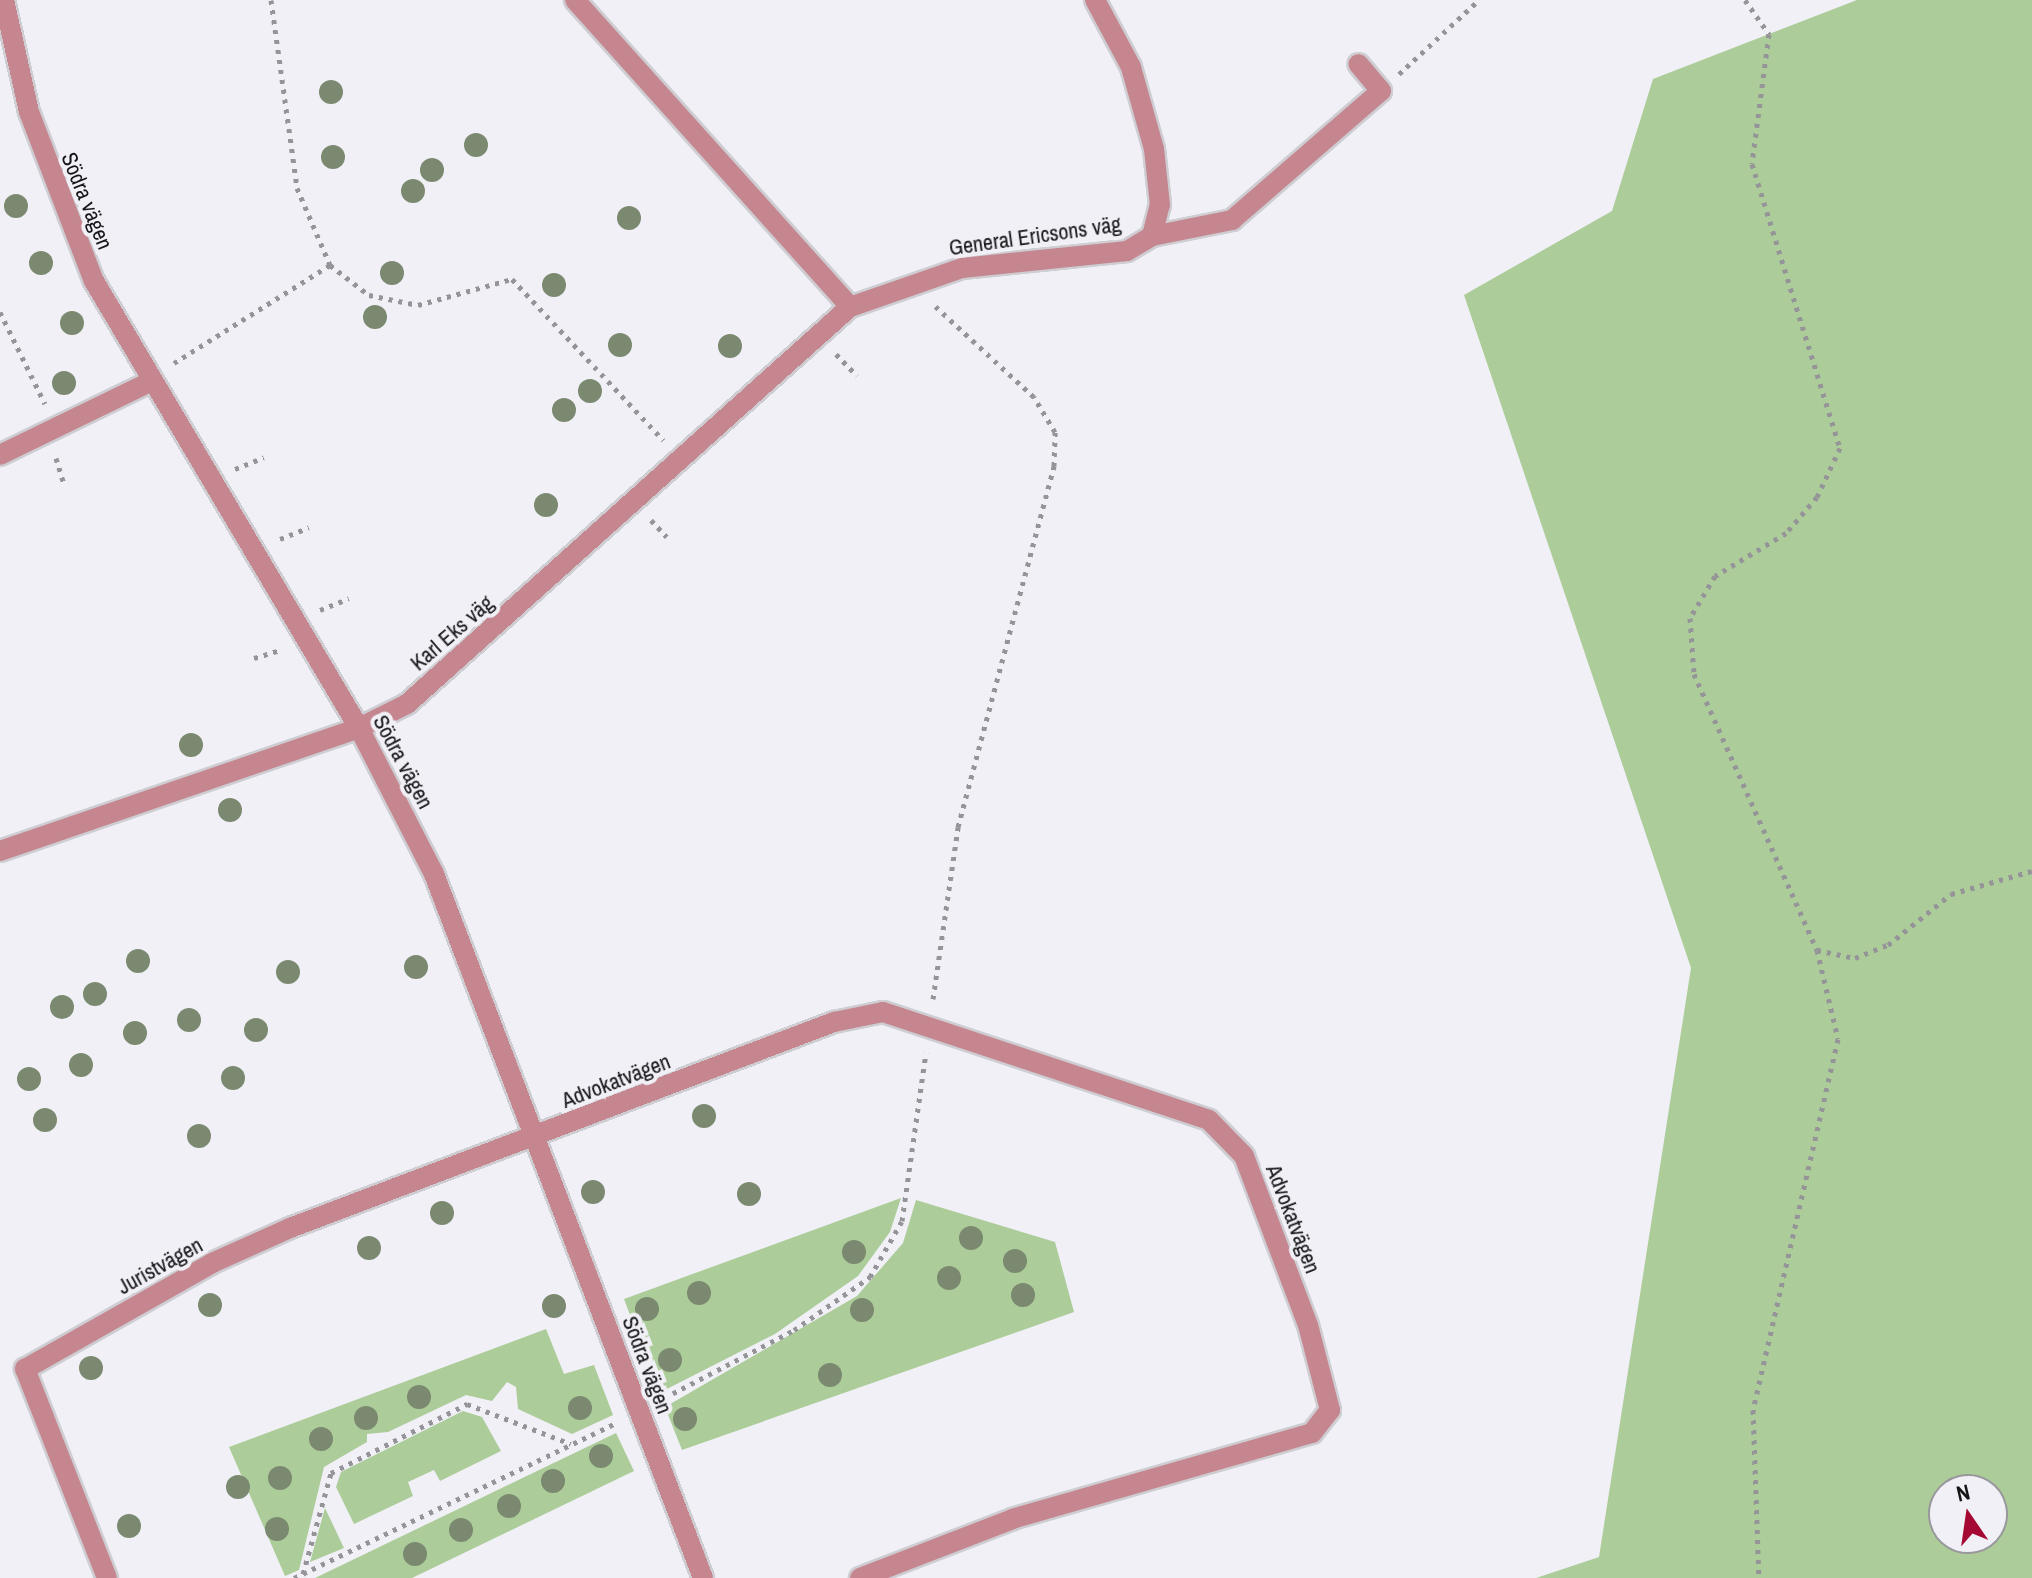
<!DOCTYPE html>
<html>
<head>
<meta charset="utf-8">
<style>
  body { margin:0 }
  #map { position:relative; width:2032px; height:1578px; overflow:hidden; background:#f1f0f6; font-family:"Archivo Narrow",sans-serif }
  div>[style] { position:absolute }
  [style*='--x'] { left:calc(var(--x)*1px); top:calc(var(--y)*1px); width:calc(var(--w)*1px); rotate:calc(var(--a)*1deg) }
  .green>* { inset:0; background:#accc99 }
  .path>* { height:5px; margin-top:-2.5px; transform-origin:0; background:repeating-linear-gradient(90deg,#959498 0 4px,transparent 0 10px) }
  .roads { filter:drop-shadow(2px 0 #cecdd2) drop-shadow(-2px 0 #cecdd2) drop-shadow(0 2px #cecdd2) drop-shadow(0 -2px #cecdd2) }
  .service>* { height:20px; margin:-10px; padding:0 10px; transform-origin:10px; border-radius:10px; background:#c58690 }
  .minor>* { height:20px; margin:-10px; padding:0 10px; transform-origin:10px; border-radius:10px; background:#c58690 }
  .trees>* { width:24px; height:24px; margin:-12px; border-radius:50%; background:#7a896f }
  span { translate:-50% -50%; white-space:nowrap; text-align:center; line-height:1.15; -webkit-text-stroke:8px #f1f0f6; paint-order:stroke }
  .street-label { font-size:22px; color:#161618 }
  .north { position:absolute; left:1928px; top:1474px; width:80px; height:80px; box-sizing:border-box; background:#f1f0f6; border:2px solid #99999d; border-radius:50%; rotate:347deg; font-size:22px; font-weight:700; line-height:32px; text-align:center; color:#161618 }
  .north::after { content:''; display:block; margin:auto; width:28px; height:36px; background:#a50933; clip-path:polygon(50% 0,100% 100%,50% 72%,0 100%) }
</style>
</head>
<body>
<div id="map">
  <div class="green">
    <i style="clip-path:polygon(evenodd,1857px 0,2032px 0,2032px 1578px,1536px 1578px,1599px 1557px,1691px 968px,1464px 295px,1612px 211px,1653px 79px,1857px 0,1944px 1490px,1992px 1490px,1992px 1538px,1944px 1538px,1944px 1490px)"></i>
    <i style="clip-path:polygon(901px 1198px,890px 1232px,858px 1276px,775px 1334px,659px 1393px,624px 1299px)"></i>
    <i style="clip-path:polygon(916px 1200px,1055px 1242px,1074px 1312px,682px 1450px,665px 1407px,857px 1296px,903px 1243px)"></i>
    <i style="clip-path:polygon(546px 1329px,564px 1374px,594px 1365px,613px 1415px,572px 1434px,518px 1409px,516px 1387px,507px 1382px,492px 1401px,466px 1395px,388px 1432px,367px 1434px,367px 1442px,324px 1467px,299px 1570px,285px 1576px,229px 1447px)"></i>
    <i style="clip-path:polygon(463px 1411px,482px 1417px,501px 1451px,440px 1481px,434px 1470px,408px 1482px,413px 1496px,354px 1524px,336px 1487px,341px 1472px)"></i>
    <i style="clip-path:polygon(616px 1433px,634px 1471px,412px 1578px,315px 1578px)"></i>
    <i style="clip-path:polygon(325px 1508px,344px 1548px,310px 1562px)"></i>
  </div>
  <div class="path">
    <i style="--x:271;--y:0;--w:190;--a:82.1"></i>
    <i style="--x:297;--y:188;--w:84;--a:66.8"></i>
    <i style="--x:330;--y:265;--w:49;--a:37.6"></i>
    <i style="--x:369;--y:295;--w:50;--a:11.5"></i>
    <i style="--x:418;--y:305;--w:98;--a:-15.5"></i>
    <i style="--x:512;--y:279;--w:221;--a:46.8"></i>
    <i style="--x:1745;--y:0;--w:42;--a:54.8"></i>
    <i style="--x:1769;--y:34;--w:131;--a:97.5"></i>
    <i style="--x:1752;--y:164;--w:297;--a:72.8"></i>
    <i style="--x:1840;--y:448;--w:54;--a:115.1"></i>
    <i style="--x:1817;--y:497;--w:48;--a:130.7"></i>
    <i style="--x:1786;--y:533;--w:83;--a:148.8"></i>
    <i style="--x:1715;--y:576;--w:49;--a:120.8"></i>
    <i style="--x:1690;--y:618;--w:56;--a:85.9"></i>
    <i style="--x:1694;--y:674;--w:302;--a:66"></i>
    <i style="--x:1817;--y:950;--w:91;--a:76.7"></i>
    <i style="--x:1838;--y:1039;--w:381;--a:102.9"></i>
    <i style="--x:1753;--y:1410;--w:168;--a:88"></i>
    <i style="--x:1399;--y:74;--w:109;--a:-42.8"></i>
    <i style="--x:0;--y:312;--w:102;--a:63.9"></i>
    <i style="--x:836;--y:354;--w:30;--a:46"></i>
    <i style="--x:174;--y:363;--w:184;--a:-32.1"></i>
    <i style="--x:56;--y:458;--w:28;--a:73"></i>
    <i style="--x:235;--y:469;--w:31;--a:-22"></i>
    <i style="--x:651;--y:520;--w:23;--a:47"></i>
    <i style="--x:280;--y:539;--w:31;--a:-22"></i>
    <i style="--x:320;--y:610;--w:31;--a:-22"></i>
    <i style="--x:254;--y:658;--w:27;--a:-17"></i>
    <i style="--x:1817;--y:950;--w:39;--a:12"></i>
    <i style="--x:1855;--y:958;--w:35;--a:-22"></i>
    <i style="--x:1888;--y:945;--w:81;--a:-39"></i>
    <i style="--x:1951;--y:894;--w:84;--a:-15.9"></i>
    <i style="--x:933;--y:999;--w:174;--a:-81.7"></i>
    <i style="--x:958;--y:827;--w:374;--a:-75.1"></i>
    <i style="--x:1054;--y:466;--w:34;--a:-88"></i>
    <i style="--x:1055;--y:432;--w:41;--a:-121"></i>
    <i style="--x:1034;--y:397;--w:136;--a:-137.4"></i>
    <i style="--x:664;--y:1398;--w:147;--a:-27.6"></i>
    <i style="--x:794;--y:1330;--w:93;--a:-34.9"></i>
    <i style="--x:870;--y:1277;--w:64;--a:-60.3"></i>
    <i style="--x:902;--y:1221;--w:170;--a:-81.9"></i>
    <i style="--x:303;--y:1574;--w:105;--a:-74.5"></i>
    <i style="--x:331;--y:1473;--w:153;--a:-26.9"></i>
    <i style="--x:467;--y:1404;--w:111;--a:21"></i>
    <i style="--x:294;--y:1578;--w:355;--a:-25.7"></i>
  </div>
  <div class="roads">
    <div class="service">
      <i style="--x:1152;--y:236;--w:82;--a:-11.3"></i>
      <i style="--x:1232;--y:220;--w:197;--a:-40.9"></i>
      <i style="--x:1381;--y:91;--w:35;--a:-130"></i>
    </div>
    <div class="minor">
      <i style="--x:4;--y:0;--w:115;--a:77.4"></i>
      <i style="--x:29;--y:112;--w:181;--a:69"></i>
      <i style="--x:94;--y:281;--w:520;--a:59.34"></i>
      <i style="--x:359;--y:728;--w:164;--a:62.8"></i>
      <i style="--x:434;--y:874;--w:754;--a:69.09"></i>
      <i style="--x:575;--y:0;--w:412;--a:48.1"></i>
      <i style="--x:850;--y:307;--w:119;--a:-19.2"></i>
      <i style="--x:962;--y:268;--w:166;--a:-5.9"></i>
      <i style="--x:1127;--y:251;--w:29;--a:-31"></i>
      <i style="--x:1152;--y:236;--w:32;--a:-76"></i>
      <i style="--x:1160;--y:205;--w:56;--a:-96.1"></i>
      <i style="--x:1154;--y:149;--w:85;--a:-105.7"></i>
      <i style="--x:1131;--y:67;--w:76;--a:-118.2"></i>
      <i style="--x:0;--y:455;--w:167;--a:-26"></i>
      <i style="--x:0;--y:851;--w:379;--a:-18.9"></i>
      <i style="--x:359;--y:728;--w:54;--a:-26.6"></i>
      <i style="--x:407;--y:704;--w:595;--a:-41.87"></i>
      <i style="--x:107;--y:1578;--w:225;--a:-111.4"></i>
      <i style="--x:25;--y:1369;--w:215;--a:-29.5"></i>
      <i style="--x:212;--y:1263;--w:85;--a:-24.2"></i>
      <i style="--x:290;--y:1228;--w:582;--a:-20.74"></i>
      <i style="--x:834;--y:1022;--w:50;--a:-11.5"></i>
      <i style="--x:883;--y:1012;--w:343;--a:18.3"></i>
      <i style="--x:1209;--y:1120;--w:50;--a:45.8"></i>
      <i style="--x:1244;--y:1156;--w:181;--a:69.3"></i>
      <i style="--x:1308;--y:1325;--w:88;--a:75.5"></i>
      <i style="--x:1330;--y:1410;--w:29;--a:128"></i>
      <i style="--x:1312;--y:1433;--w:311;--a:164"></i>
      <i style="--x:1013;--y:1519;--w:164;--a:158.9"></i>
    </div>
  </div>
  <div class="trees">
    <i style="left:331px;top:92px"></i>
    <i style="left:476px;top:145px"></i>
    <i style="left:333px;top:157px"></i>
    <i style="left:432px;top:170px"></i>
    <i style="left:413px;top:191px"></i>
    <i style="left:16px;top:206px"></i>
    <i style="left:629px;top:218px"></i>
    <i style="left:41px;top:263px"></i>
    <i style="left:392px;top:273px"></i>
    <i style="left:554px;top:285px"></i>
    <i style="left:375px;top:317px"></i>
    <i style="left:72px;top:323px"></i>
    <i style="left:620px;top:345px"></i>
    <i style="left:730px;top:346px"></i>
    <i style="left:64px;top:383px"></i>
    <i style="left:590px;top:391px"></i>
    <i style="left:564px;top:410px"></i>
    <i style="left:546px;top:505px"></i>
    <i style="left:191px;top:745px"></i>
    <i style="left:230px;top:810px"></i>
    <i style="left:138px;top:961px"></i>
    <i style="left:416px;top:967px"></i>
    <i style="left:288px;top:972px"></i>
    <i style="left:95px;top:994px"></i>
    <i style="left:62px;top:1007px"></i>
    <i style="left:189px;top:1020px"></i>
    <i style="left:256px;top:1030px"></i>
    <i style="left:135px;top:1033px"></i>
    <i style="left:81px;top:1065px"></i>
    <i style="left:233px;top:1078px"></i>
    <i style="left:29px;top:1079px"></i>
    <i style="left:704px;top:1116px"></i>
    <i style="left:45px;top:1120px"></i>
    <i style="left:199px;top:1136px"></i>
    <i style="left:593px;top:1192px"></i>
    <i style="left:749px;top:1194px"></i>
    <i style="left:442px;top:1213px"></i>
    <i style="left:971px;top:1238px"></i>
    <i style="left:369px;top:1248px"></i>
    <i style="left:854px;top:1252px"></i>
    <i style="left:1015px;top:1261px"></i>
    <i style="left:949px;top:1278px"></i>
    <i style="left:699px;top:1293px"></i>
    <i style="left:1023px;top:1295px"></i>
    <i style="left:210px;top:1305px"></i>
    <i style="left:554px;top:1306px"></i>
    <i style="left:647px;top:1309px"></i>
    <i style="left:862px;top:1310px"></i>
    <i style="left:670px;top:1360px"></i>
    <i style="left:91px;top:1368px"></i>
    <i style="left:830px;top:1375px"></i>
    <i style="left:419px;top:1397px"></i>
    <i style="left:580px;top:1408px"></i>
    <i style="left:366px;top:1418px"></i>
    <i style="left:685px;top:1419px"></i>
    <i style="left:321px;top:1439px"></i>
    <i style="left:601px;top:1456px"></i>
    <i style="left:280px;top:1478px"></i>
    <i style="left:553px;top:1481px"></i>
    <i style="left:238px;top:1487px"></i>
    <i style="left:509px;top:1506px"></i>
    <i style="left:129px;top:1526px"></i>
    <i style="left:277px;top:1529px"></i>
    <i style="left:461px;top:1530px"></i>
    <i style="left:415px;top:1554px"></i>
  </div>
  <div class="street-label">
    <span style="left:87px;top:201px;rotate:68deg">Södra vägen</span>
    <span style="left:1035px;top:236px;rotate:-8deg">General Ericsons väg</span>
    <span style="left:452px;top:633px;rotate:-41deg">Karl Eks väg</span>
    <span style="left:403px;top:762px;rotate:62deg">Södra vägen</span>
    <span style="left:616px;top:1081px;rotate:-21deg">Advokatvägen</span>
    <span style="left:1293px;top:1219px;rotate:69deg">Advokatvägen</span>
    <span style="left:160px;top:1266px;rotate:-29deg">Juristvägen</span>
    <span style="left:647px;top:1365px;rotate:69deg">Södra vägen</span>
  </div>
  <div class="north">N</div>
</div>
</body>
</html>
